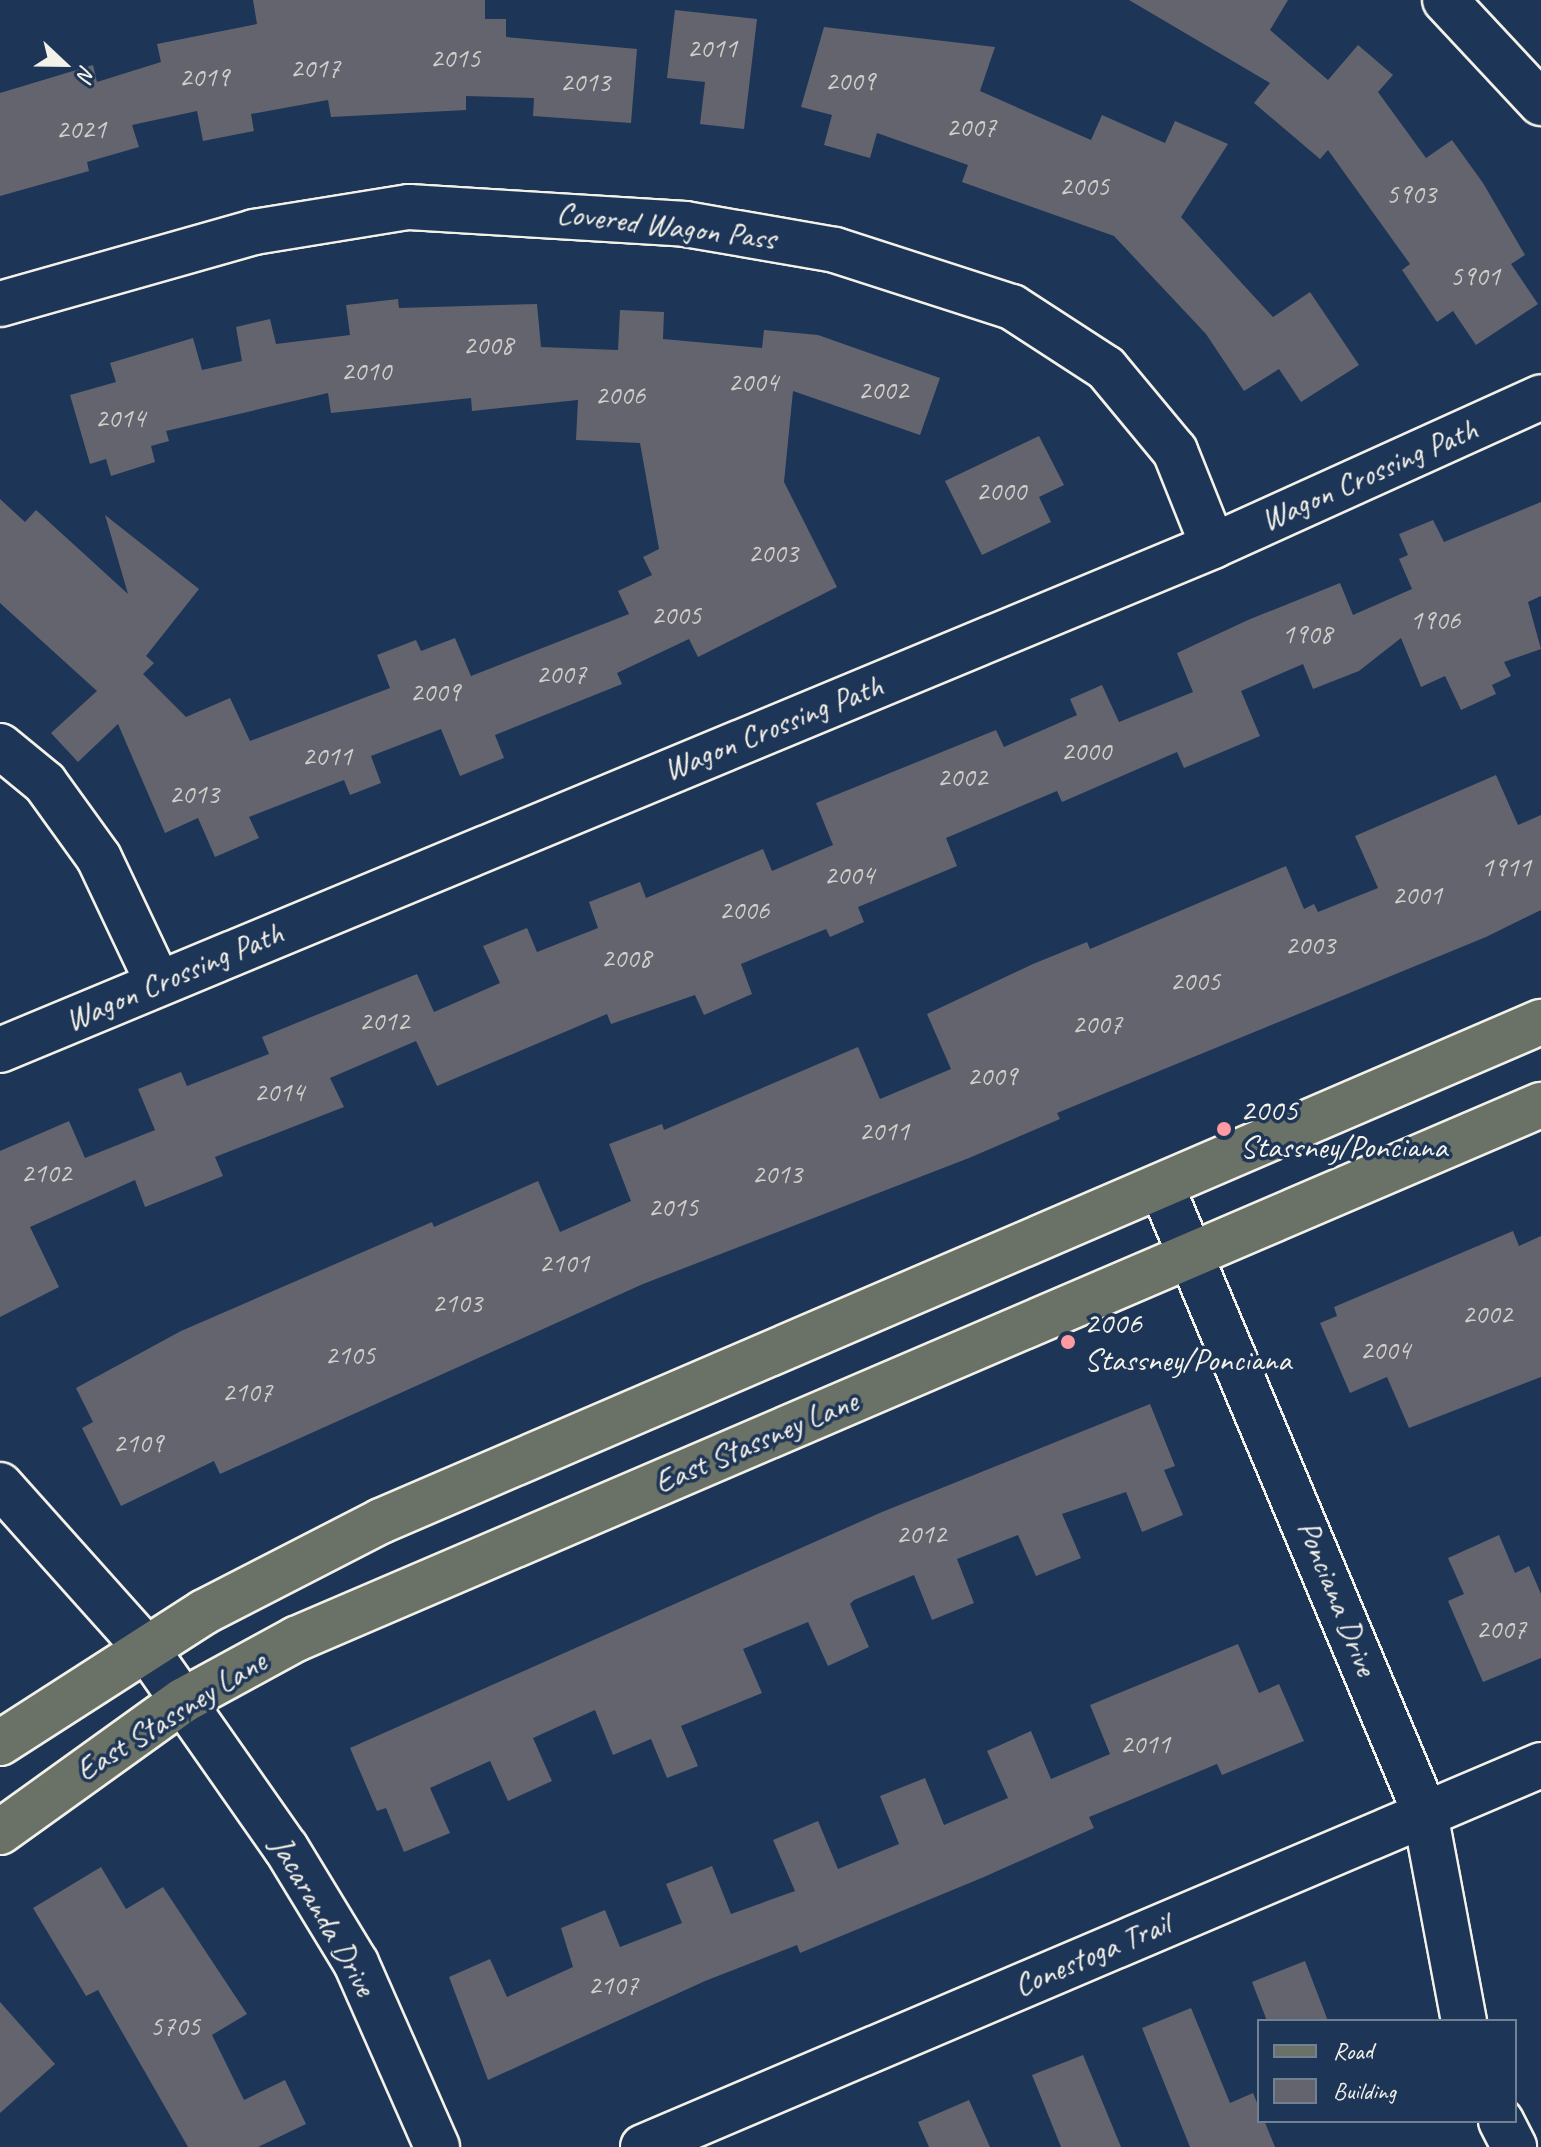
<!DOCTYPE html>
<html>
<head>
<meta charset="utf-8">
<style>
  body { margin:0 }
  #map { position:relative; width:1541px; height:2147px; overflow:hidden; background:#1d3557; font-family:Caveat,sans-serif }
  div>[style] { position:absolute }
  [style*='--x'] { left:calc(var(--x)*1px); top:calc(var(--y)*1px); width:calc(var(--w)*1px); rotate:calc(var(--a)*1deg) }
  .building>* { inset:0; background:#64646e }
  .roads { filter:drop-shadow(2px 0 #f4f1e8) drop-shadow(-2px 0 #f4f1e8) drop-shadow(0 2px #f4f1e8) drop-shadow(0 -2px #f4f1e8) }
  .minor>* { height:44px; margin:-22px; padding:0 22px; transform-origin:22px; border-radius:22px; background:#1d3557 }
  .major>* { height:44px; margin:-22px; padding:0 22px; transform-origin:22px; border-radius:22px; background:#6a7166 }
  .dots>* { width:22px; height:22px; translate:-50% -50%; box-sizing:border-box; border:4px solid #1d3557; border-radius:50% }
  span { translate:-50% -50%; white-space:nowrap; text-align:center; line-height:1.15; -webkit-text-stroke:7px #1d3557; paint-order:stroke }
  .number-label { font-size:28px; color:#d0ceca }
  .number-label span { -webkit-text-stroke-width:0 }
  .street-label { font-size:32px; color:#f4f1e8 }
  .poi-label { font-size:32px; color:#f4f1e8 }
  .left { translate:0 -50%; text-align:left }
  .legend { position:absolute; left:1257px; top:2019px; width:260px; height:104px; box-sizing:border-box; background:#1d3557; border:2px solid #738091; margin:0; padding:10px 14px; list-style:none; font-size:24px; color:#f4f1e8 }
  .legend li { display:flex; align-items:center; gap:16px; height:40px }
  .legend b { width:40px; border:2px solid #738091 }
  .north { position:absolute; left:24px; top:24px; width:80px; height:80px; -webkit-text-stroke:6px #1d3557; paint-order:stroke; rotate:112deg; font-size:22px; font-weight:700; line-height:32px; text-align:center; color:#f4f1e8 }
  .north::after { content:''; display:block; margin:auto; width:28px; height:36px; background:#f4f1e8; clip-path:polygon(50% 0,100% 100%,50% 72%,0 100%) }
</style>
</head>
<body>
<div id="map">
  <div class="building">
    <i style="clip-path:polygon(253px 0,485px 0,485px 19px,506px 19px,506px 37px,637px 49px,631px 123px,533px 116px,534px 98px,466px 96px,466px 110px,331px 117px,328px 100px,251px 114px,254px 131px,203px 141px,197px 111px,132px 125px,139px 147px,87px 162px,89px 171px,0 196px,0 93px,93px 65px,97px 82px,161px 62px,157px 44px,257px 24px)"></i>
    <i style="clip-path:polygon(1129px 0,1288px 0,1270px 30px,1328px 80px,1358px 45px,1393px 75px,1378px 92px,1426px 158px,1452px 140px,1483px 183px,1525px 255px,1511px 264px,1538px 304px,1476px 345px,1453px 311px,1437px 322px,1402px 270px,1410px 264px,1328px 150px,1320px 159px,1254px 103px,1270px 83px)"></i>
    <i style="clip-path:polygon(675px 10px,757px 19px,744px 129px,700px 124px,705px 82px,667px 78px)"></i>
    <i style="clip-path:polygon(824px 27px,995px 47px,980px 91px,1091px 140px,1102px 115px,1165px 143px,1175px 121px,1228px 144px,1181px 217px,1273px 317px,1310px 292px,1359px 365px,1301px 402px,1279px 369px,1244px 391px,1206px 334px,1114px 236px,962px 182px,968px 165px,877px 133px,870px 158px,824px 145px,832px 115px,801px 107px)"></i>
    <i style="clip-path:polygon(398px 299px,399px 308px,537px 304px,541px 347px,618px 350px,620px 310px,664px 312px,663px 339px,762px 348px,764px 330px,818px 335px,940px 378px,920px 435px,793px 391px,784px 482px,837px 587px,698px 657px,689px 639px,617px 673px,622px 684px,495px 735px,504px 758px,460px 776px,441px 729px,371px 756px,381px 783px,350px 795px,344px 780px,249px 817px,259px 838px,215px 857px,198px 818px,165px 833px,118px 724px,78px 762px,51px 733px,97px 691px,0 603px,0 499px,25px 522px,36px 510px,128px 594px,105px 515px,199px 589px,146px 656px,154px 663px,143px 674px,186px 717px,230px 698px,250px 741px,390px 688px,377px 655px,416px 640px,421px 651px,455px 638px,471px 676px,629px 614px,618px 591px,652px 575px,643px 557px,659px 549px,640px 443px,576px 440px,578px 400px,472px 411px,471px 398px,331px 413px,328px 393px,166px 431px,169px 441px,151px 446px,155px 462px,111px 476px,106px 459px,90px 464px,70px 395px,116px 382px,110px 363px,193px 338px,202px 370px,242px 361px,236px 327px,270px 319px,276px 344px,350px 335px,346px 305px)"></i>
    <i style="clip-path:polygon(1039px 436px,1064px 485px,1039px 497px,1051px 522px,982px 555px,945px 481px)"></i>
    <i style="clip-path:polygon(1541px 502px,1541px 596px,1528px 602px,1541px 649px,1504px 662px,1511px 676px,1492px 685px,1496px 694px,1461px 710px,1445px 676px,1421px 687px,1401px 638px,1359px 671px,1313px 689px,1303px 664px,1241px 691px,1260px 736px,1184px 768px,1177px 752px,1062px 802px,1057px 791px,946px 838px,957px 866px,858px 907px,864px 922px,830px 937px,826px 929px,741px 964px,752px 994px,704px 1015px,695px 995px,611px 1024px,607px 1014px,437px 1086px,416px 1041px,330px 1078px,344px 1107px,215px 1157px,223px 1176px,145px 1207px,135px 1180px,30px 1227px,59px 1287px,0 1317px,0 1151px,69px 1121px,85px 1158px,155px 1130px,138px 1089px,181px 1072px,187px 1086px,269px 1054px,262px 1037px,417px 974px,434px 1012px,500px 983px,483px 946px,527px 928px,537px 952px,598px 928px,589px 902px,640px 882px,646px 898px,763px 849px,772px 871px,833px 845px,816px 803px,996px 730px,1004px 747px,1077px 715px,1070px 699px,1102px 685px,1119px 722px,1193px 692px,1177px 653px,1248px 620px,1340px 583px,1353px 615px,1412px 589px,1399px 559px,1408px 555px,1399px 534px,1433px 520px,1444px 542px)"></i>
    <i style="clip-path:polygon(1496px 775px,1518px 825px,1541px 815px,1541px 910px,1486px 937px,1057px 1113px,1060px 1119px,969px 1158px,643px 1284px,220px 1474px,214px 1461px,121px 1506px,82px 1428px,93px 1422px,76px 1388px,181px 1331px,432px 1222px,434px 1227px,538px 1181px,560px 1232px,631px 1201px,609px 1144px,662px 1124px,664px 1130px,858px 1047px,880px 1099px,951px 1069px,927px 1014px,1033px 964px,1087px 942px,1090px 949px,1286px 866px,1304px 909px,1314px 904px,1318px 912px,1378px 888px,1355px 836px)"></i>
    <i style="clip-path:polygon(1513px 1231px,1519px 1246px,1541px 1236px,1541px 1377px,1409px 1428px,1387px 1377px,1350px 1393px,1320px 1323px,1337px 1316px,1334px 1307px)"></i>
    <i style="clip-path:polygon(1150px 1404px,1175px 1466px,1164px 1470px,1183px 1515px,1142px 1532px,1126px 1492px,1062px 1514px,1081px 1558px,1036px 1576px,1018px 1535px,957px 1559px,974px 1603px,932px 1620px,914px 1575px,854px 1600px,850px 1604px,869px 1647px,828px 1666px,808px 1622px,743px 1649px,762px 1693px,681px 1726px,698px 1766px,667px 1778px,651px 1739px,613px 1755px,595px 1710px,533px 1738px,552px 1781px,508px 1801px,490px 1761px,430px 1788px,450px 1833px,404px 1852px,386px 1808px,377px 1811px,350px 1748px,882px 1512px)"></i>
    <i style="clip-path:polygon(1499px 1535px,1515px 1573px,1529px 1566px,1541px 1594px,1541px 1658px,1483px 1682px,1448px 1601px,1464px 1594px,1448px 1558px)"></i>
    <i style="clip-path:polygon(1238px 1644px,1259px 1693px,1279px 1684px,1304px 1741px,1222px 1775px,1217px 1764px,1089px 1817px,1094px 1828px,984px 1877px,800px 1953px,797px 1945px,705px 1981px,488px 2080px,449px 1977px,490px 1959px,507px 1997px,573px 1967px,561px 1928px,605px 1910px,620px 1947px,682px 1923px,666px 1884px,712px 1866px,731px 1914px,795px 1891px,773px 1840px,818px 1821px,838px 1869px,899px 1844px,880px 1796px,925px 1778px,944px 1825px,1008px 1798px,987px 1751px,1031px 1731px,1051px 1779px,1110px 1754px,1090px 1705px)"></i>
    <i style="clip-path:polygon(101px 1867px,126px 1909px,163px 1887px,247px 2014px,212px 2035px,244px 2100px,285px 2080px,306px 2124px,258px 2147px,188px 2147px,98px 1990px,86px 1996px,33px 1908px)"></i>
    <i style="clip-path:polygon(1305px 1961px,1328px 2021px,1267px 2021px,1252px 1982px)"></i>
    <i style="clip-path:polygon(0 2002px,55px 2064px,0 2113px)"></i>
    <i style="clip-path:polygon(1191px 2008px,1230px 2103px,1253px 2093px,1275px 2147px,1190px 2147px,1142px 2028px)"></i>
    <i style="clip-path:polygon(1083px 2055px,1121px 2147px,1061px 2147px,1032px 2075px)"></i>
    <i style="clip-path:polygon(969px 2100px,990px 2147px,929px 2147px,918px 2122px)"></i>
  </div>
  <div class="roads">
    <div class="minor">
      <i style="--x:1445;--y:0;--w:141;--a:47"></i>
      <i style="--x:0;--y:304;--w:264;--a:-15.8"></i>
      <i style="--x:254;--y:232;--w:157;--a:-9.2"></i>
      <i style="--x:409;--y:207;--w:277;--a:3.5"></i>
      <i style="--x:685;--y:224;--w:152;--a:9.8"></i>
      <i style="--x:835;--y:250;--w:186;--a:17.9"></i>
      <i style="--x:1012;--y:307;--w:112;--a:33"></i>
      <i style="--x:1106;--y:368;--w:108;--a:50.3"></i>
      <i style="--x:1175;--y:451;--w:102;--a:68.2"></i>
      <i style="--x:0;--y:746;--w:58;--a:39.4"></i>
      <i style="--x:45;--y:783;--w:92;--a:54.2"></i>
      <i style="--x:99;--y:858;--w:138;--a:64.7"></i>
      <i style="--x:0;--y:1050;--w:1314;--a:-22.56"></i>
      <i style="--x:1213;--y:546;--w:360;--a:-24.4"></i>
      <i style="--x:1163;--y:1190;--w:676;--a:67.19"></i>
      <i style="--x:1425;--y:1813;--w:212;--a:79.4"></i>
      <i style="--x:0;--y:1485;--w:217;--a:48.2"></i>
      <i style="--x:145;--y:1647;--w:246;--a:55"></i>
      <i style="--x:286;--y:1848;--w:135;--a:58.7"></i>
      <i style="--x:356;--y:1963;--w:201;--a:66.2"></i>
      <i style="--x:1501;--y:2121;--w:29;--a:63"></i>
      <i style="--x:643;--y:2147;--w:976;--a:-23.04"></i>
    </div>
    <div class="major">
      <i style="--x:0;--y:1743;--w:242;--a:-32.7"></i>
      <i style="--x:204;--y:1612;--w:199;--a:-27.2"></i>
      <i style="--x:381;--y:1521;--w:1263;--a:-23.28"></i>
      <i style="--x:0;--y:1832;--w:226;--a:-35.7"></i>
      <i style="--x:184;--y:1700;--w:128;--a:-28.6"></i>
      <i style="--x:296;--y:1639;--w:1355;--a:-23.22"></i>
    </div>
  </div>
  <div class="dots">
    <i style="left:1224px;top:1129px;background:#ff9aa2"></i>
    <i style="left:1068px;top:1342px;background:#ff9aa2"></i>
  </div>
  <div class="number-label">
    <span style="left:712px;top:48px">2011</span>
    <span style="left:455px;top:58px">2015</span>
    <span style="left:315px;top:68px">2017</span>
    <span style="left:204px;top:77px">2019</span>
    <span style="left:850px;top:81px">2009</span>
    <span style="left:585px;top:82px">2013</span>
    <span style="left:971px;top:127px">2007</span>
    <span style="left:81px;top:129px">2021</span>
    <span style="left:1084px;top:186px">2005</span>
    <span style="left:1411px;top:194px">5903</span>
    <span style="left:1475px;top:276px">5901</span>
    <span style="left:488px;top:345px">2008</span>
    <span style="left:366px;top:371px">2010</span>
    <span style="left:753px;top:382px">2004</span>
    <span style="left:883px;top:390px">2002</span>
    <span style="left:620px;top:395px">2006</span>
    <span style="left:120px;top:418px">2014</span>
    <span style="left:1001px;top:491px">2000</span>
    <span style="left:773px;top:553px">2003</span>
    <span style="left:676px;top:615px">2005</span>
    <span style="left:1435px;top:620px">1906</span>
    <span style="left:1307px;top:634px">1908</span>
    <span style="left:561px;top:674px">2007</span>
    <span style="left:435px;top:692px">2009</span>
    <span style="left:1086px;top:751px">2000</span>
    <span style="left:327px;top:756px">2011</span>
    <span style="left:962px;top:777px">2002</span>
    <span style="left:194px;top:794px">2013</span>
    <span style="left:1506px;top:867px">1911</span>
    <span style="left:849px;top:875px">2004</span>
    <span style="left:1417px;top:895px">2001</span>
    <span style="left:744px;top:910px">2006</span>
    <span style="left:1310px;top:945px">2003</span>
    <span style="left:626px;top:958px">2008</span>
    <span style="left:1195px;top:981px">2005</span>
    <span style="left:384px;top:1021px">2012</span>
    <span style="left:1097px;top:1024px">2007</span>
    <span style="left:992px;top:1076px">2009</span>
    <span style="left:279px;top:1092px">2014</span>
    <span style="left:884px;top:1131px">2011</span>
    <span style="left:46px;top:1173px">2102</span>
    <span style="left:777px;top:1174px">2013</span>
    <span style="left:673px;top:1207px">2015</span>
    <span style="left:564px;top:1263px">2101</span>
    <span style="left:457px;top:1303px">2103</span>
    <span style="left:1487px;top:1314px">2002</span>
    <span style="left:1385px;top:1350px">2004</span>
    <span style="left:350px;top:1355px">2105</span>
    <span style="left:247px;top:1392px">2107</span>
    <span style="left:138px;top:1443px">2109</span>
    <span style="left:921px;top:1534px">2012</span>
    <span style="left:1501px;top:1629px">2007</span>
    <span style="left:1145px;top:1744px">2011</span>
    <span style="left:613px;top:1985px">2107</span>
    <span style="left:175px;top:2026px">5705</span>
  </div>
  <div class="street-label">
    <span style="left:666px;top:226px;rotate:7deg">Covered Wagon Pass</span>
    <span style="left:1369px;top:475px;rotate:-24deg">Wagon Crossing Path</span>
    <span style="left:773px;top:728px;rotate:-22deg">Wagon Crossing Path</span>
    <span style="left:174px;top:977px;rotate:-23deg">Wagon Crossing Path</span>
    <span style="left:756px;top:1442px;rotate:-23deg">East Stassney Lane</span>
    <span style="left:1337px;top:1598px;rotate:68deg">Ponciana Drive</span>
    <span style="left:171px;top:1716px;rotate:-32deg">East Stassney Lane</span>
    <span style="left:323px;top:1916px;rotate:60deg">Jacaranda Drive</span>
    <span style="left:1092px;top:1955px;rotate:-23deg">Conestoga Trail</span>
  </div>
  <div class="poi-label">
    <span class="left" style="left:1240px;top:1129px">2005<br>Stassney/Ponciana</span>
    <span class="left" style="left:1084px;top:1342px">2006<br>Stassney/Ponciana</span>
  </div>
  <ul class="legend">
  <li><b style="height:10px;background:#6a7166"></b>Road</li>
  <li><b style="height:22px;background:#64646e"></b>Building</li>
  </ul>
  <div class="north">N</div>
</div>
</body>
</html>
